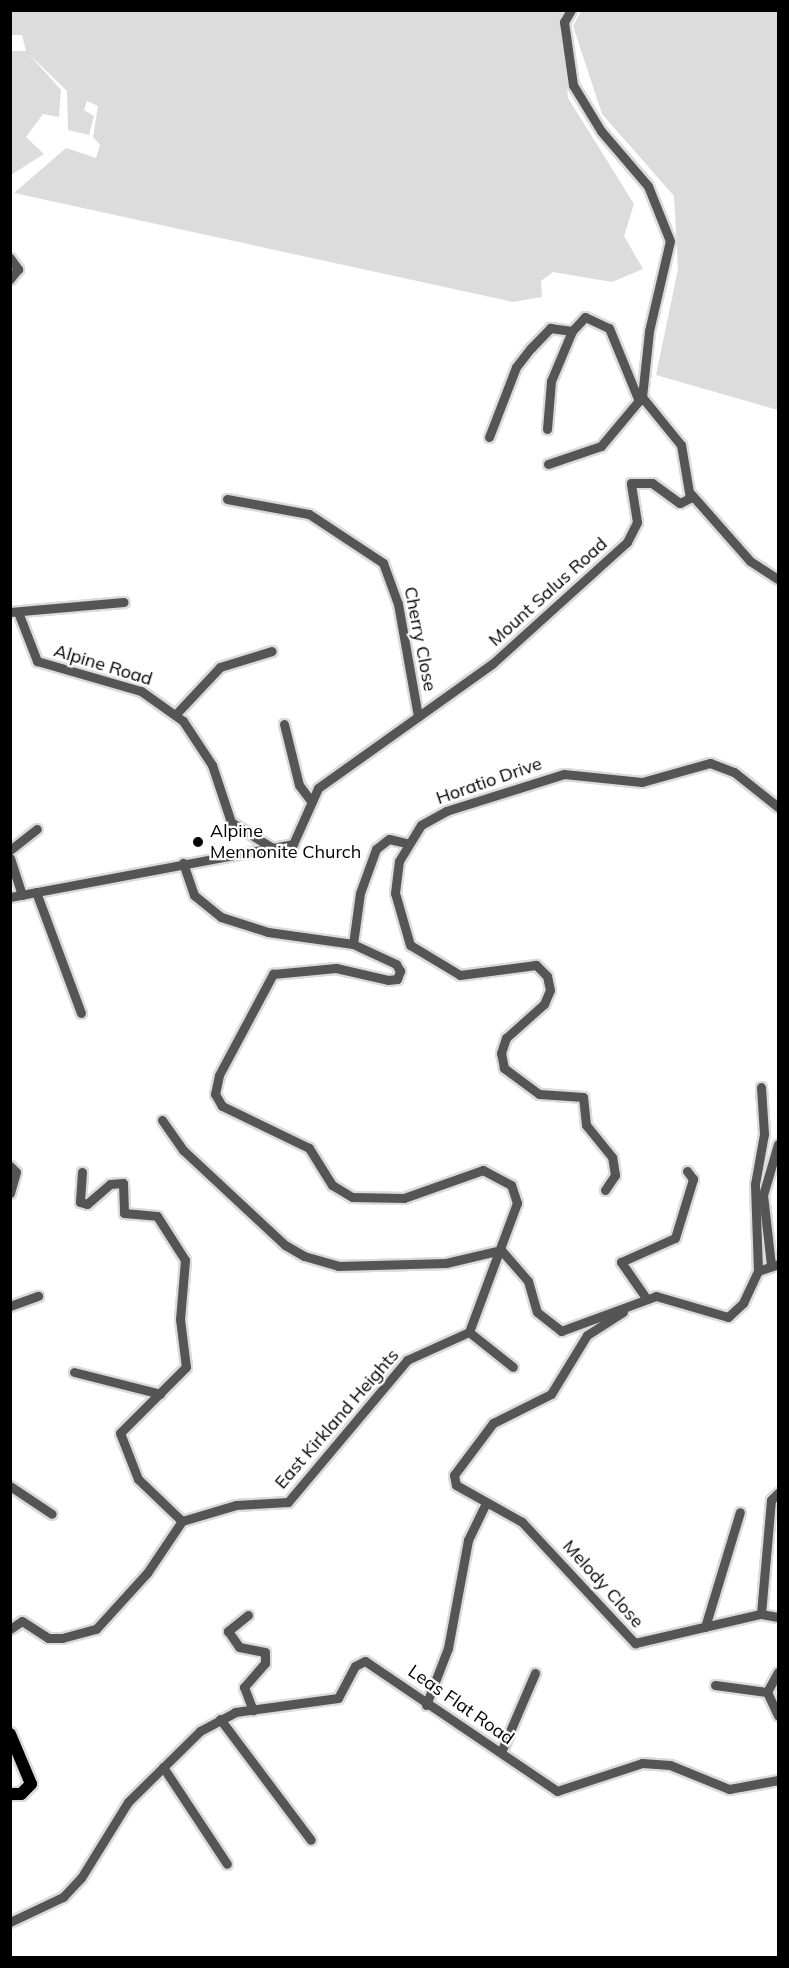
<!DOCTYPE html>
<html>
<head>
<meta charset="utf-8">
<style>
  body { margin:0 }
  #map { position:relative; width:789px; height:1968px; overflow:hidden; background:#fff; font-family:Mulish,sans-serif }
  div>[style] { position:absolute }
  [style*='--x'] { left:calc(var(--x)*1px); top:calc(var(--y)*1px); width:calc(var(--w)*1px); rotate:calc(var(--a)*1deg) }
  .green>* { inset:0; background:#dcdcdc }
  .roads { filter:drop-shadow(2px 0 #dbdbdb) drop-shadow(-2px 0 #dbdbdb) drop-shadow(0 2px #dbdbdb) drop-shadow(0 -2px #dbdbdb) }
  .minor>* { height:9px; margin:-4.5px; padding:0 4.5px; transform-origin:4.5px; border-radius:4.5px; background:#555 }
  .major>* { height:12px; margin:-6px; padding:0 6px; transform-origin:6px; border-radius:6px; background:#000 }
  .dots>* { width:16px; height:16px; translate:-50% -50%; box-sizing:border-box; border:3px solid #fff; border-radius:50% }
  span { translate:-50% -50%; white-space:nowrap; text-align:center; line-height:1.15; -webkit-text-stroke:4.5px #fff; paint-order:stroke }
  .street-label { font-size:18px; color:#000 }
  .poi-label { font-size:18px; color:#000 }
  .left { translate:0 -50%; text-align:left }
  .frame { position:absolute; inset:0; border:12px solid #000; pointer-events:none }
</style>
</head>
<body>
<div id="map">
  <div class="green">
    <i style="clip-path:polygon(11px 10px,561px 11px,568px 98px,634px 204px,624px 236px,643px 269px,612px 282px,553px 272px,541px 281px,542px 297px,513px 302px,14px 193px,66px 148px,96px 158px,100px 145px,93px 137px,98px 106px,87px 101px,84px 110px,94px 116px,89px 135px,68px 130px,67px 91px,29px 54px,61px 90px,59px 117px,43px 114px,26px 137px,44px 154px,11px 175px,11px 51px,26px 51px,22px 35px,11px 35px)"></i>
    <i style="clip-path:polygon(581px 11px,778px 11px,778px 410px,656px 375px,678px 269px,674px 196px,602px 114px,573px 26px)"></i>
  </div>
  <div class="roads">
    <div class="minor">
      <i style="--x:10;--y:258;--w:14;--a:54"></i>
      <i style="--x:18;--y:269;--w:13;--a:129"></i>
      <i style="--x:547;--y:429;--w:48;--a:-85.2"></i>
      <i style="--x:551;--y:381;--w:54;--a:-67.2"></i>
      <i style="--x:572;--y:331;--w:19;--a:-47"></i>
      <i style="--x:585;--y:317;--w:26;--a:25"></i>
      <i style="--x:609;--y:328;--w:79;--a:67.7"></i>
      <i style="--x:489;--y:437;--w:75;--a:-68.9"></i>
      <i style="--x:516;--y:367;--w:24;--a:-52"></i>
      <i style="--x:531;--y:348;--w:28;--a:-46"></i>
      <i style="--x:550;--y:328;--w:22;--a:8"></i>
      <i style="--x:548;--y:464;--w:56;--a:-18.8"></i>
      <i style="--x:601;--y:446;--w:64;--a:-50.1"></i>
      <i style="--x:691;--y:494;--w:89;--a:48.6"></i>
      <i style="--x:750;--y:561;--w:33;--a:33"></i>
      <i style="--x:227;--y:499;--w:83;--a:10.4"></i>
      <i style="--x:309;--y:514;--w:89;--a:33.5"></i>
      <i style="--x:383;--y:563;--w:44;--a:69.9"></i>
      <i style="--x:398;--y:604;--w:114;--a:79.9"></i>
      <i style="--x:10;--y:612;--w:114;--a:-5"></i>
      <i style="--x:18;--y:612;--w:53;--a:68.8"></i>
      <i style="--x:37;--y:661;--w:108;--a:16.1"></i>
      <i style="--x:141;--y:691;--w:52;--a:35.5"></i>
      <i style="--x:183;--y:721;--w:53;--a:56.6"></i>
      <i style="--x:212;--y:765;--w:60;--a:71.6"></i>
      <i style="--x:231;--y:822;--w:51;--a:32.1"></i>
      <i style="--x:175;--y:715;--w:66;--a:-46.8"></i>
      <i style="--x:220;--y:667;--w:54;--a:-17.1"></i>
      <i style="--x:284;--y:724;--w:63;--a:76.2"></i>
      <i style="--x:299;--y:785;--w:21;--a:53"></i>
      <i style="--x:10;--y:850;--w:34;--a:-38"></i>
      <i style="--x:10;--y:858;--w:39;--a:72"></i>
      <i style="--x:36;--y:892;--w:129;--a:69.6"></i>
      <i style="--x:10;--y:897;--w:288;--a:-10.6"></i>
      <i style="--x:293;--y:844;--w:61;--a:-65.9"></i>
      <i style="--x:318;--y:788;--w:214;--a:-35.5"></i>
      <i style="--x:492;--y:664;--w:182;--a:-42.1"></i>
      <i style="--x:627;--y:542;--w:22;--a:-63"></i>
      <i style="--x:637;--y:522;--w:39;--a:-99"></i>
      <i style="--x:631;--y:483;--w:21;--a:0"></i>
      <i style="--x:652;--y:483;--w:34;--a:36"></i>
      <i style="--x:680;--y:503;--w:11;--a:-27"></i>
      <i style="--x:690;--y:498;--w:54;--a:-99.6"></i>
      <i style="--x:681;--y:445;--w:62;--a:-129.1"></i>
      <i style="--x:642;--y:397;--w:66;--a:-83.9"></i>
      <i style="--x:649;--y:331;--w:92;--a:-76.9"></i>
      <i style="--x:670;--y:241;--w:59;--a:-111.8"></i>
      <i style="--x:648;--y:186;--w:72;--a:-130.5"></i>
      <i style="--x:601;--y:131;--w:54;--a:-121.3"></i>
      <i style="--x:573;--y:85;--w:64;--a:-98.1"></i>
      <i style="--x:564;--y:22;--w:14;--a:-60"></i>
      <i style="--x:353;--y:944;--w:51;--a:-82.2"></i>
      <i style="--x:360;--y:893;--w:47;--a:-70"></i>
      <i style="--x:376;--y:849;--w:16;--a:-38"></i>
      <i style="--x:389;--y:839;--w:18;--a:13"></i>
      <i style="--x:162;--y:1120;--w:37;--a:55"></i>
      <i style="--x:183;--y:1150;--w:139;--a:43"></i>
      <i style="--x:285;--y:1245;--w:22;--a:30"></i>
      <i style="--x:304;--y:1256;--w:35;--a:16"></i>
      <i style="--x:338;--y:1266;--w:108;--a:-1.6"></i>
      <i style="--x:446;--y:1263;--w:57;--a:-13.3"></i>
      <i style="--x:501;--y:1250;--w:41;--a:48.9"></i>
      <i style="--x:528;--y:1281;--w:32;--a:74"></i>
      <i style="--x:537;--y:1312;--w:31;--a:38"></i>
      <i style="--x:561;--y:1331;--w:101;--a:-20.2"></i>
      <i style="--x:656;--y:1296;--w:75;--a:16.3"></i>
      <i style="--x:728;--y:1317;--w:21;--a:-43"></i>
      <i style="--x:743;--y:1303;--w:35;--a:-65"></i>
      <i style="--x:758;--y:1271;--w:21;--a:-19"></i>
      <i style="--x:10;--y:1166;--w:8;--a:45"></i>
      <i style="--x:16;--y:1172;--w:22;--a:106"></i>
      <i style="--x:82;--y:1172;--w:30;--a:94"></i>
      <i style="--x:80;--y:1202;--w:7;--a:16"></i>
      <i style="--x:87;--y:1204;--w:30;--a:-41"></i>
      <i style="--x:110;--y:1184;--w:13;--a:-4"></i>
      <i style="--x:123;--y:1183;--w:30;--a:88"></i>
      <i style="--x:124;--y:1213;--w:33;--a:5"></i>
      <i style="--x:157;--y:1216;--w:52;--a:57.5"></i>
      <i style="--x:185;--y:1260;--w:59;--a:94.8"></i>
      <i style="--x:180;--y:1319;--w:48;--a:82.9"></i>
      <i style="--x:186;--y:1367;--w:93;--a:135"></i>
      <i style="--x:120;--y:1433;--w:49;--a:68.6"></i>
      <i style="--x:138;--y:1479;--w:61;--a:43.7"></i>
      <i style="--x:605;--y:1190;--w:18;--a:-56"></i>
      <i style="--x:615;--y:1175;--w:18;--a:-99"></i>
      <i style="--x:612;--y:1157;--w:41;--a:-129.1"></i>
      <i style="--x:586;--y:1125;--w:28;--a:-96"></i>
      <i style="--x:583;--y:1097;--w:44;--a:-176.1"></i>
      <i style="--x:539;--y:1094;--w:44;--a:-143.4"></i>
      <i style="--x:504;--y:1068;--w:15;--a:-101"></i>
      <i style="--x:501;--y:1053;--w:16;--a:-72"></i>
      <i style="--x:506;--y:1038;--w:51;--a:-41.8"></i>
      <i style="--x:544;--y:1004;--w:15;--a:-67"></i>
      <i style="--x:550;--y:990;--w:14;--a:-102"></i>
      <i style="--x:547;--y:976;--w:16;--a:-135"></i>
      <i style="--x:536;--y:965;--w:77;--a:172.5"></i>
      <i style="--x:460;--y:975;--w:58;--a:-149"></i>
      <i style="--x:410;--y:945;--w:54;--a:-106.1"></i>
      <i style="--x:395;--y:893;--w:32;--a:-83"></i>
      <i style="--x:399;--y:861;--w:42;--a:-58.6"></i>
      <i style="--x:421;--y:825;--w:29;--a:-29"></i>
      <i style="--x:446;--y:811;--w:124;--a:-17.4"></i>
      <i style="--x:564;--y:774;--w:78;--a:5.9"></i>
      <i style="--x:642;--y:782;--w:71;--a:-15.6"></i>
      <i style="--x:710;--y:763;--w:26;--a:21"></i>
      <i style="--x:734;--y:772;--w:56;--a:38.5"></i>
      <i style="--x:771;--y:1265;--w:70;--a:-96.5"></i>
      <i style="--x:763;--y:1195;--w:53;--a:-73.6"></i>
      <i style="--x:758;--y:1271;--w:87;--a:-92"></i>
      <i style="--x:755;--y:1184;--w:51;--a:-79.8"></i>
      <i style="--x:764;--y:1134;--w:47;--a:-93.7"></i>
      <i style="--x:646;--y:1298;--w:44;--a:-124.8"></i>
      <i style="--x:621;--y:1262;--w:59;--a:-24"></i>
      <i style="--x:675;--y:1238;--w:62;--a:-73"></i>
      <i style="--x:693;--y:1179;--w:10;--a:-127"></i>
      <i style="--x:10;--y:1306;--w:30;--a:-20"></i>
      <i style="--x:623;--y:1312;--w:43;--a:147.4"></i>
      <i style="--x:587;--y:1335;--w:69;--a:121.4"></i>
      <i style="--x:551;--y:1394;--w:65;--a:153.4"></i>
      <i style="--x:493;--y:1423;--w:65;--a:126.9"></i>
      <i style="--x:454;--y:1475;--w:10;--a:79"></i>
      <i style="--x:456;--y:1485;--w:76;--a:29.3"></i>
      <i style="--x:522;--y:1522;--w:166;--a:47"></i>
      <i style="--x:635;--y:1643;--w:129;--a:-13"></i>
      <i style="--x:761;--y:1614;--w:17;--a:10"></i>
      <i style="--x:469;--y:1332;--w:56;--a:38.5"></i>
      <i style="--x:74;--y:1372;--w:89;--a:14.3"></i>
      <i style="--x:10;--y:1486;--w:50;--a:33.7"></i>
      <i style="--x:761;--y:1614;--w:114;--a:-85"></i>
      <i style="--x:771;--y:1500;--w:10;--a:-45"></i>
      <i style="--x:248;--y:1615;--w:26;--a:141"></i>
      <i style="--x:228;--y:1631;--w:19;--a:55"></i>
      <i style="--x:239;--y:1647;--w:26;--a:11"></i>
      <i style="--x:265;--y:1652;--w:11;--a:90"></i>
      <i style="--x:265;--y:1663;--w:32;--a:131"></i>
      <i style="--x:244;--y:1687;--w:25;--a:69"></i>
      <i style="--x:705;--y:1627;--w:120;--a:-73.1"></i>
      <i style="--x:10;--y:1629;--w:14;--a:-34"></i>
      <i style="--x:22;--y:1621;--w:31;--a:33"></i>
      <i style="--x:48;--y:1638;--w:14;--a:0"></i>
      <i style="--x:62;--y:1638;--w:35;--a:-15"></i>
      <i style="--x:96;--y:1629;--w:76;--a:-47.7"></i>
      <i style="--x:147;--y:1573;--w:63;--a:-56.1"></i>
      <i style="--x:182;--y:1521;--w:56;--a:-16.5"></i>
      <i style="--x:236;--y:1505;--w:52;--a:-3.3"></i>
      <i style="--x:288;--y:1502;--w:185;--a:-50"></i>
      <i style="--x:407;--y:1360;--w:68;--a:-24.3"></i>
      <i style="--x:469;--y:1332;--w:138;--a:-69.6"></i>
      <i style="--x:517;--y:1203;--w:19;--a:-108"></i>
      <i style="--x:511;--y:1185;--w:32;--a:-152"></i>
      <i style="--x:483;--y:1170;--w:84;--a:160.5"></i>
      <i style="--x:404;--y:1198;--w:52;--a:-178.9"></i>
      <i style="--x:352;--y:1197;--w:23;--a:-149"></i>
      <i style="--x:332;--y:1185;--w:44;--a:-121.9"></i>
      <i style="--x:309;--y:1148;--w:97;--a:-154.2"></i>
      <i style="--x:222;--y:1106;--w:14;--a:-120"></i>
      <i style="--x:215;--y:1094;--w:19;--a:-78"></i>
      <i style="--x:219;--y:1075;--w:115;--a:-61.9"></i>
      <i style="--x:273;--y:974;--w:63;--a:-5.4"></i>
      <i style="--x:336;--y:968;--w:53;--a:13"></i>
      <i style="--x:388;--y:980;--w:9;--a:-6"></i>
      <i style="--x:397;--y:979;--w:9;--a:-69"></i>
      <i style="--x:400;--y:971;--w:8;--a:-120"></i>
      <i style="--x:396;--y:964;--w:47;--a:-155.1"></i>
      <i style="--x:353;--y:944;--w:86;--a:-172"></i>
      <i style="--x:268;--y:932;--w:49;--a:-162.3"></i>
      <i style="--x:221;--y:917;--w:35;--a:-141"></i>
      <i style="--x:194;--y:895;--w:34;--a:-109"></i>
      <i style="--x:778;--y:1672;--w:23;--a:119"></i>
      <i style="--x:767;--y:1692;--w:26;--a:65"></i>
      <i style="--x:715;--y:1685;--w:52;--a:7.7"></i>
      <i style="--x:426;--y:1705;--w:61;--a:-68.9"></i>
      <i style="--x:448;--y:1648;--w:110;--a:-79.5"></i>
      <i style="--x:468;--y:1540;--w:41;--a:-64.1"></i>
      <i style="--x:220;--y:1719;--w:151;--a:53.1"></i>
      <i style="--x:501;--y:1752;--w:86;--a:-66.7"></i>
      <i style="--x:163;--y:1767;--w:116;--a:56.6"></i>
      <i style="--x:10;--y:1922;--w:59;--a:-25.3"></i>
      <i style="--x:63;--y:1897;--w:26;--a:-47"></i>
      <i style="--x:81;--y:1878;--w:89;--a:-58.3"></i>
      <i style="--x:128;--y:1802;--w:101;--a:-44.6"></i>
      <i style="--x:200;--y:1731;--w:40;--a:-28"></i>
      <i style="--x:235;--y:1712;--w:104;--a:-7.7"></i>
      <i style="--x:338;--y:1698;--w:36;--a:-62"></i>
      <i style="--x:355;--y:1666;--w:11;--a:-27"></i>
      <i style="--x:365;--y:1661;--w:232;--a:34.1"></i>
      <i style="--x:557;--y:1791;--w:89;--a:-18.2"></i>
      <i style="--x:642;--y:1763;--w:28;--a:4"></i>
      <i style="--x:670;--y:1765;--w:64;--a:22.1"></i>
      <i style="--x:729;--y:1789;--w:50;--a:-10.4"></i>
    </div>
    <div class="major">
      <i style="--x:10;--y:1734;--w:54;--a:67.2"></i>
      <i style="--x:31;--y:1784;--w:14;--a:135"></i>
      <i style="--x:21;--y:1794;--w:11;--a:180"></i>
    </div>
  </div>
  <div class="dots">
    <i style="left:198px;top:842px;background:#000"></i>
  </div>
  <div class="street-label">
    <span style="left:548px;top:592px;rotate:-42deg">Mount Salus Road</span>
    <span style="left:420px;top:639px;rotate:79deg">Cherry Close</span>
    <span style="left:103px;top:665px;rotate:17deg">Alpine Road</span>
    <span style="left:489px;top:781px;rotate:-19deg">Horatio Drive</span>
    <span style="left:337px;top:1419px;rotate:-49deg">East Kirkland Heights</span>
    <span style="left:603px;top:1584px;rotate:48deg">Melody Close</span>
    <span style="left:461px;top:1705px;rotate:35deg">Leas Flat Road</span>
  </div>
  <div class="poi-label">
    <span class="left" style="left:210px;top:842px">Alpine<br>Mennonite Church</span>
  </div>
  <div class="frame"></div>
</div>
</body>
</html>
